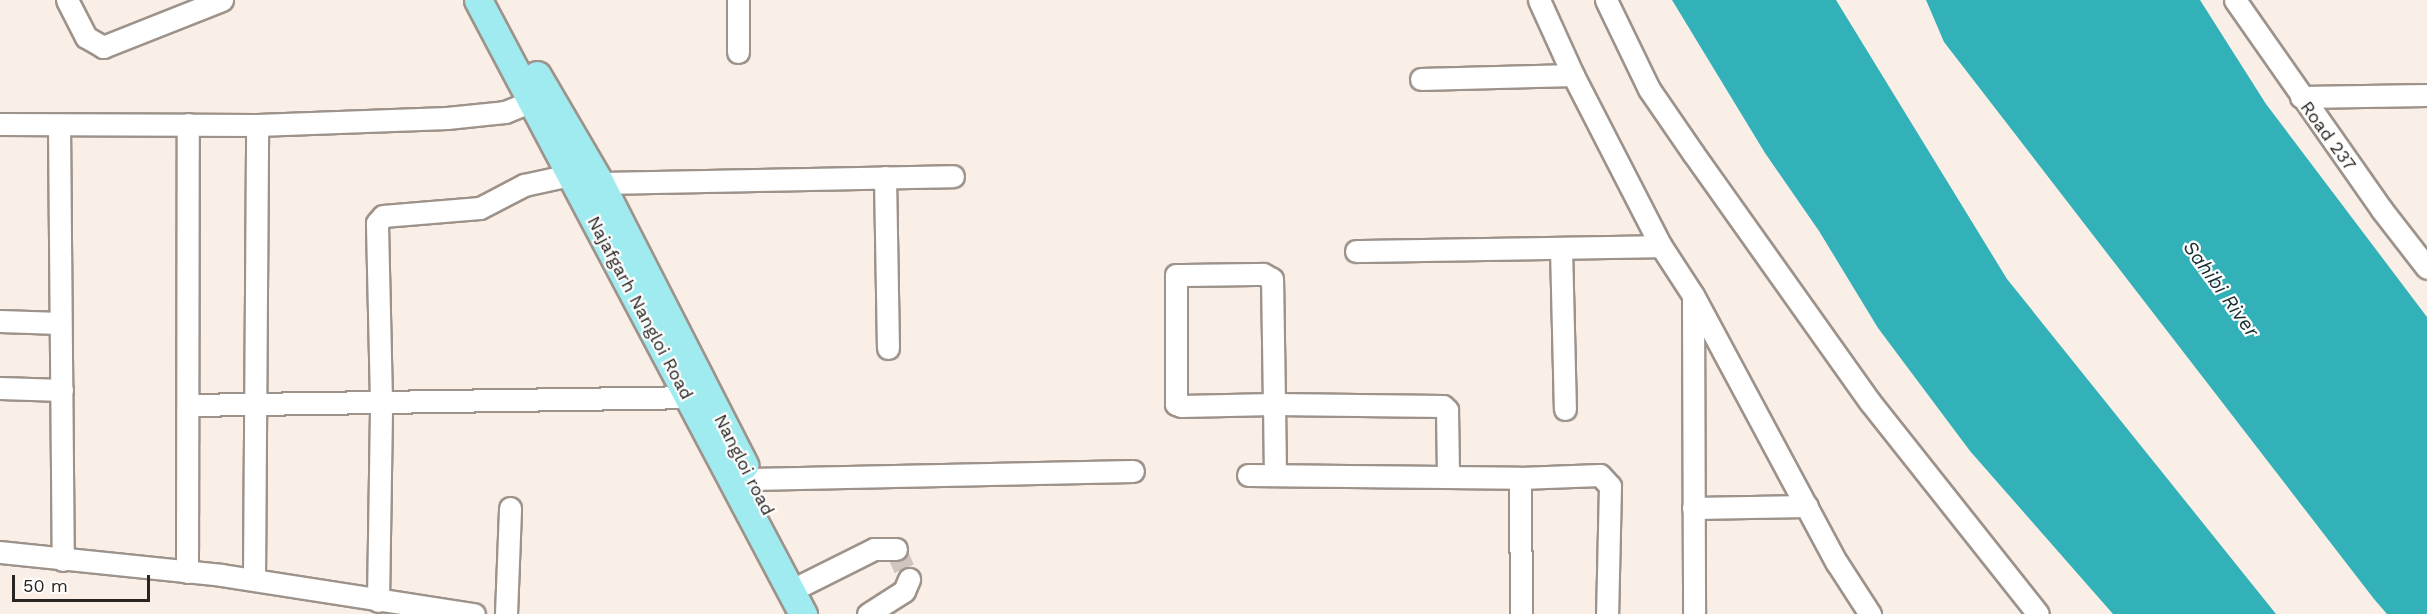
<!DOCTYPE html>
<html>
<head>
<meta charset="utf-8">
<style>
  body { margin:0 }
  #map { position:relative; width:2427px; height:614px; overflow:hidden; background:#faefe6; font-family:"Work Sans",sans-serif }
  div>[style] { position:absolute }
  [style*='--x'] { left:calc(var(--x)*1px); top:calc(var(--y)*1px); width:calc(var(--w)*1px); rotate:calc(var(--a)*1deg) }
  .water>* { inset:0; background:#33b1b9 }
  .minor-tunnel>* { height:21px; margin-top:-10.5px; transform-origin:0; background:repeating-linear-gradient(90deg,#d0c6bf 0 21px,transparent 0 31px) }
  .roads { filter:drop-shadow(2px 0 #9d938b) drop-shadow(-2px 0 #9d938b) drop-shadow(0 2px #9d938b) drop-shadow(0 -2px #9d938b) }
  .minor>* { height:21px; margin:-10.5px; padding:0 10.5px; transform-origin:10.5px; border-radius:10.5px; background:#fff }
  .major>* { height:27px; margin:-13.5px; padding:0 13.5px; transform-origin:13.5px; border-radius:13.5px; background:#9febf0 }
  span { translate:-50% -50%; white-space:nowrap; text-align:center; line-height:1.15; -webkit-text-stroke:4.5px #fefefe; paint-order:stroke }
  .street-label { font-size:18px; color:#282421 }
  .water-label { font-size:20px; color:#192f30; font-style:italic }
  .scale { position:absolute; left:12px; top:575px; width:138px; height:27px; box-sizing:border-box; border:3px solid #282421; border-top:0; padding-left:8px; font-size:18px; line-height:21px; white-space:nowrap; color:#282421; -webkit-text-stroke:4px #fefefe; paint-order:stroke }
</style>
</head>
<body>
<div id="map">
  <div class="water">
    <i style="clip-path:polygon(1672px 0,1836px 0,2007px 279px,2276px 614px,2113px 614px,1970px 451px,1878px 328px,1819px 231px,1765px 153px)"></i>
    <i style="clip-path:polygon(1926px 0,2200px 0,2266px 104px,2427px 317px,2427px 614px,2387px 614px,2374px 599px,1944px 42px)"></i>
  </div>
  <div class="minor-tunnel">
    <i style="--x:896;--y:549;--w:33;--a:67"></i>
  </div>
  <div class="roads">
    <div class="minor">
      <i style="--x:67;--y:0;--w:42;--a:62.8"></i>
      <i style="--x:86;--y:37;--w:20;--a:30"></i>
      <i style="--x:103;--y:47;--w:128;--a:-21.6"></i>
      <i style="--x:738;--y:0;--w:52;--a:90"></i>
      <i style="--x:1539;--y:0;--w:82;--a:65.6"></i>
      <i style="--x:1573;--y:75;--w:192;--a:62.8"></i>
      <i style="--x:1661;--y:246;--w:59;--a:56.9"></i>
      <i style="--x:1693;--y:295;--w:304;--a:61.8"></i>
      <i style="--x:1837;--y:563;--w:61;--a:57.1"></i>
      <i style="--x:1606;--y:0;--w:99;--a:64.2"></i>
      <i style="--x:1649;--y:89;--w:78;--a:55.5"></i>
      <i style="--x:1693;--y:153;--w:305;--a:54.6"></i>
      <i style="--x:1870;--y:402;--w:270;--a:51.6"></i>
      <i style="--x:2235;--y:0;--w:256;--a:55"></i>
      <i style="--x:2382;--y:210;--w:73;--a:52.2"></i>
      <i style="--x:1421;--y:79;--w:152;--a:-1.5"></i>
      <i style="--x:2301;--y:97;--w:126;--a:-0.9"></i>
      <i style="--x:0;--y:124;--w:257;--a:0.2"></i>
      <i style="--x:257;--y:125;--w:190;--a:-2.1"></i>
      <i style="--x:447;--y:118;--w:58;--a:-5.9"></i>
      <i style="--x:505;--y:112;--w:43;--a:-21.8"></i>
      <i style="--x:59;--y:125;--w:435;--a:89.5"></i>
      <i style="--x:885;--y:177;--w:171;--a:89"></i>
      <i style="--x:600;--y:183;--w:353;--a:-1.1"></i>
      <i style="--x:1561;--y:248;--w:161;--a:88.6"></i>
      <i style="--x:1356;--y:251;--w:305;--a:-0.9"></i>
      <i style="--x:1693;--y:300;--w:314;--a:89.8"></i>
      <i style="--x:0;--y:321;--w:60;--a:1.9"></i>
      <i style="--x:0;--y:388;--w:62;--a:1.8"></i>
      <i style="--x:188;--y:405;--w:498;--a:-0.9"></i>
      <i style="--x:1248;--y:475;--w:272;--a:0.6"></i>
      <i style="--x:1520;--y:478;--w:80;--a:-2.1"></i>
      <i style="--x:1600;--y:475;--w:15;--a:48"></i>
      <i style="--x:1610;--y:486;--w:128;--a:91.3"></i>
      <i style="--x:1275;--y:475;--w:71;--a:-90.8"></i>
      <i style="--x:1274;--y:404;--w:64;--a:-90.9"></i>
      <i style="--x:1273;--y:340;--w:61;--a:-90.9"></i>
      <i style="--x:1272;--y:279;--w:10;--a:-151"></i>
      <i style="--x:1263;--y:274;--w:87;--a:179.3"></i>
      <i style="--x:1176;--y:275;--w:129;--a:90"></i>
      <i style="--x:1176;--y:404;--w:5;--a:22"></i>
      <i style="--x:1181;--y:406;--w:93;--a:-1.2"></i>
      <i style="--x:1274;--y:404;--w:169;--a:0.7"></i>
      <i style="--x:1443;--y:406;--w:6;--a:45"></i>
      <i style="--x:1447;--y:410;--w:67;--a:89.1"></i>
      <i style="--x:1520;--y:478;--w:136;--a:89.6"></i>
      <i style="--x:751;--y:479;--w:382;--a:-1.2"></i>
      <i style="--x:1693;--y:508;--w:114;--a:-1"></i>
      <i style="--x:0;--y:552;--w:222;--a:5.9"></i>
      <i style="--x:221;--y:575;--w:256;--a:8.8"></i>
      <i style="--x:187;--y:572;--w:448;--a:-89.9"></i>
      <i style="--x:254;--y:579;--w:454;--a:-89.6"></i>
      <i style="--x:804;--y:584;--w:78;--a:-26.6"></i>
      <i style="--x:874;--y:549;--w:22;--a:0"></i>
      <i style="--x:378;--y:601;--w:200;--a:-89.1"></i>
      <i style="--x:381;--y:401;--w:178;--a:-91.3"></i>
      <i style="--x:377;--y:223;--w:9;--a:-49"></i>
      <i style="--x:383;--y:216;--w:97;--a:-4.7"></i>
      <i style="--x:480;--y:208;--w:50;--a:-27.6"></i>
      <i style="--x:524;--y:185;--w:47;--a:-12.3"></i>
      <i style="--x:506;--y:614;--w:106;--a:-87.8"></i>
      <i style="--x:868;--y:614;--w:43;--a:-32.6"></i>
      <i style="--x:904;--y:591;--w:13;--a:-67"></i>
    </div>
    <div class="major">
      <i style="--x:478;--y:0;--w:695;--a:62.11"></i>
      <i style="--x:537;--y:75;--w:125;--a:59.7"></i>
      <i style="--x:600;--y:183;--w:317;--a:62.9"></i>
    </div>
  </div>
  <div class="street-label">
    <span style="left:2328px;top:136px;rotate:54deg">Road 237</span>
    <span style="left:640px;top:308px;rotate:62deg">Najafgarh Nangloi Road</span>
    <span style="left:744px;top:465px;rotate:63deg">Nangloi road</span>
  </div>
  <div class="water-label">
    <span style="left:2221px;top:289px;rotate:54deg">Sahibi River</span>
  </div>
  <div class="scale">50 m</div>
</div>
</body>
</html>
